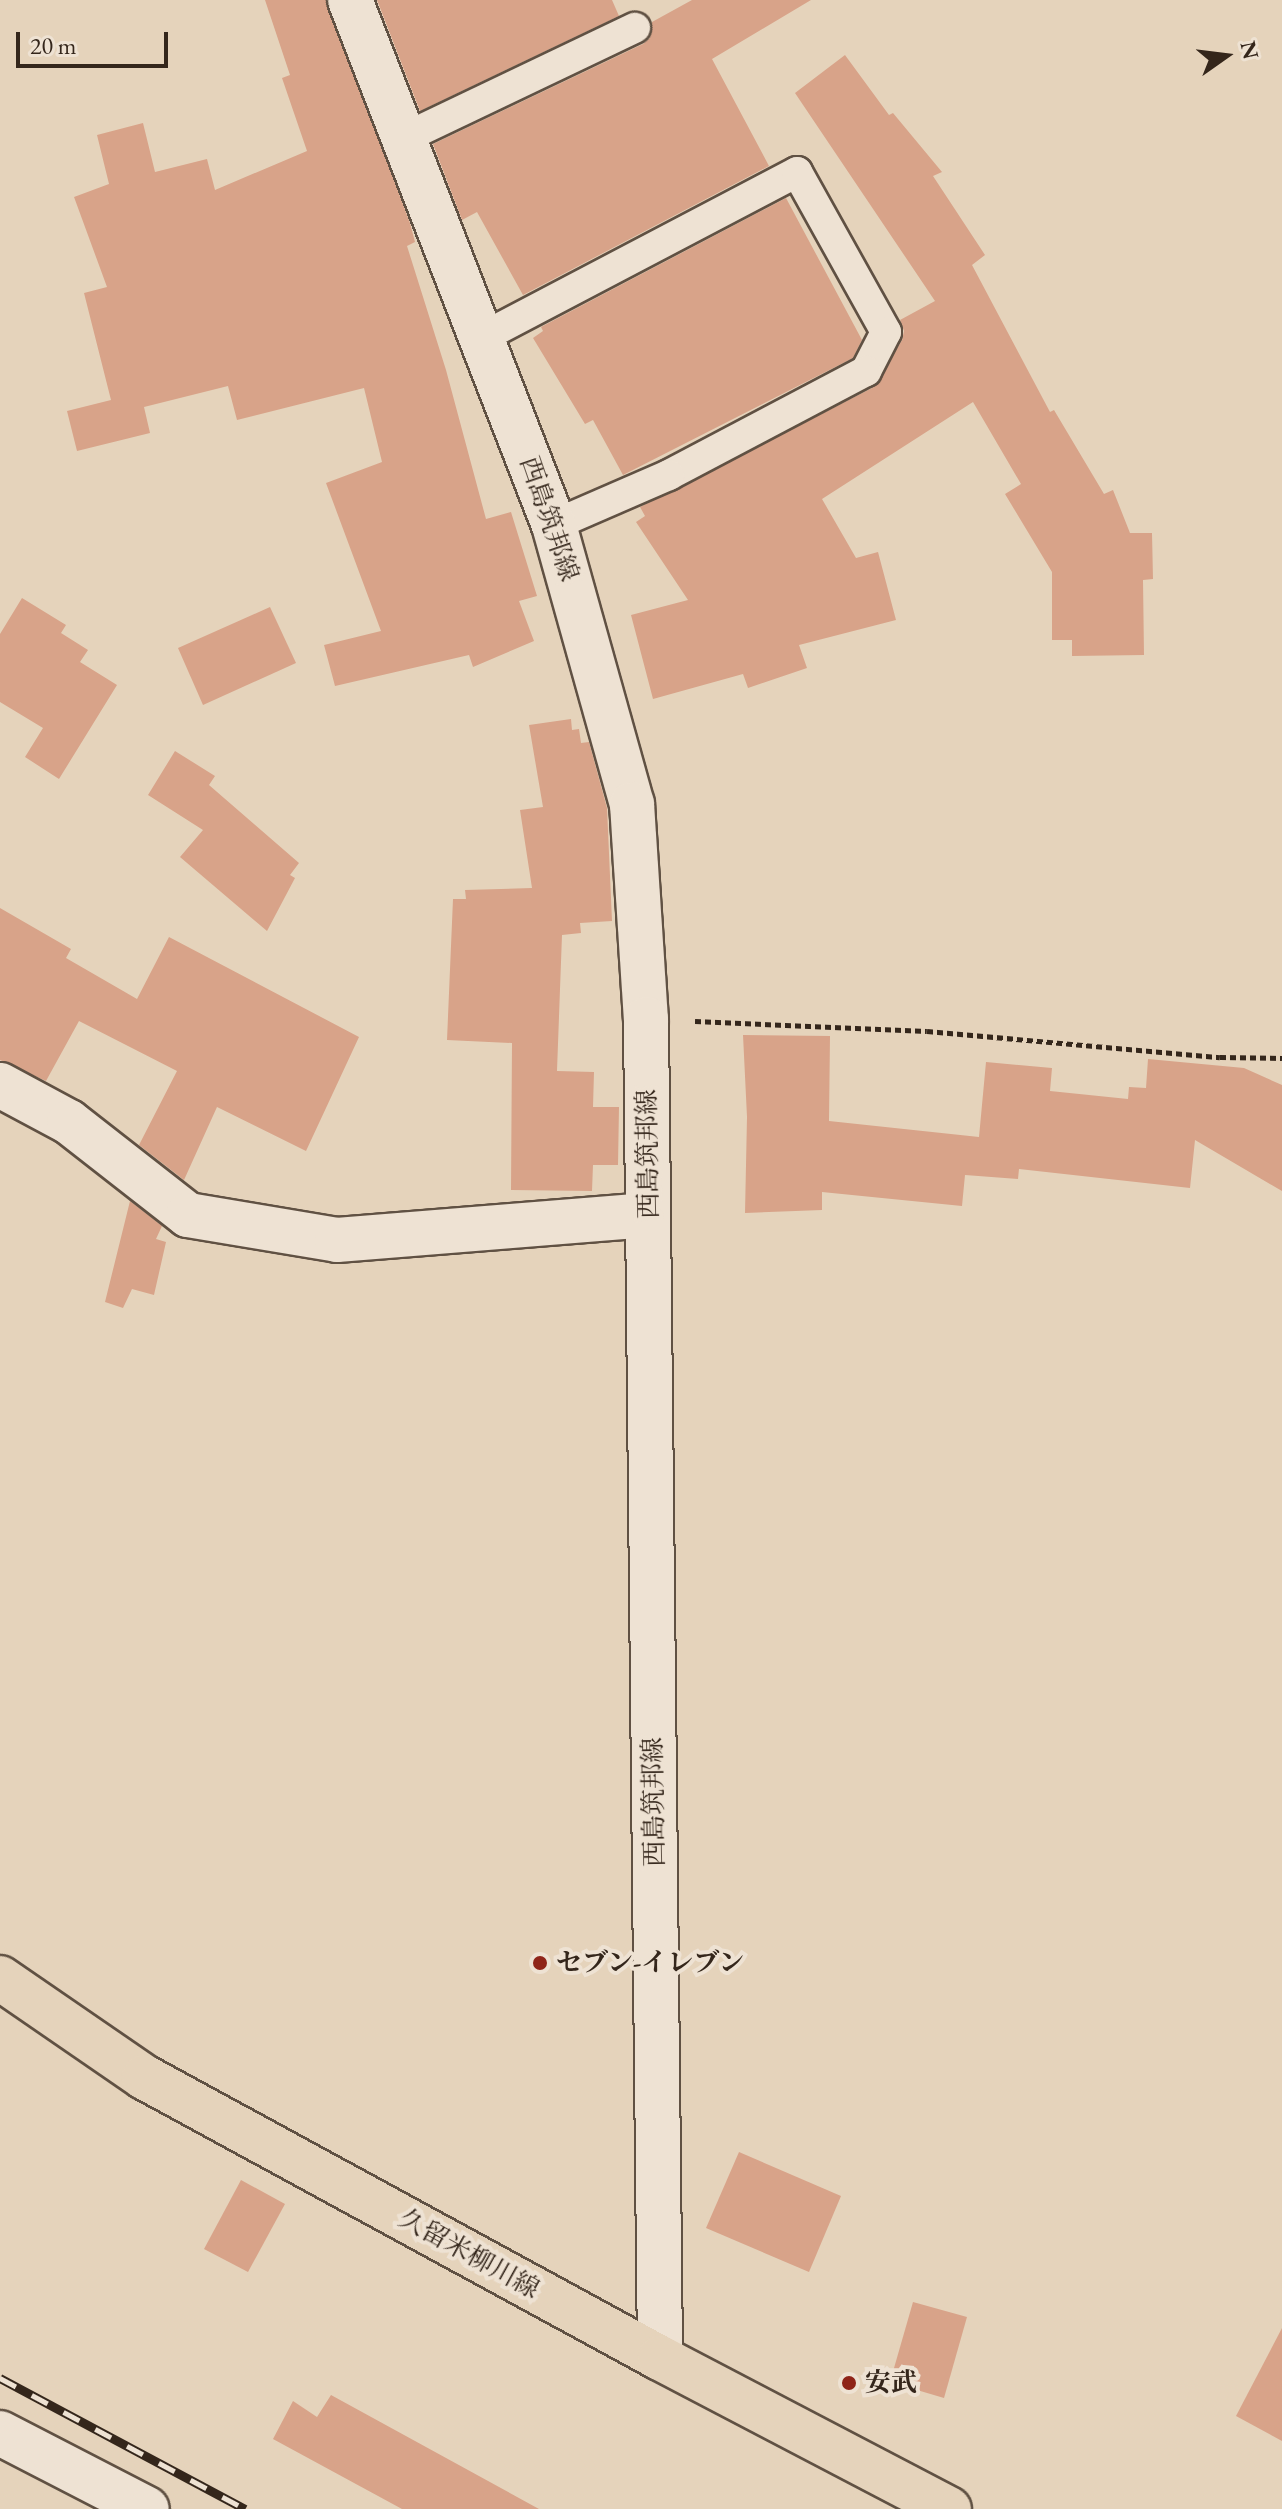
<!DOCTYPE html>
<html>
<head>
<meta charset="utf-8">
<style>
  body { margin:0 }
  #map { position:relative; width:1282px; height:2509px; overflow:hidden; background:#e5d3bb; font-family:"EB Garamond","Noto Serif JP",serif }
  div>[style] { position:absolute }
  [style*='--x'] { left:calc(var(--x)*1px); top:calc(var(--y)*1px); width:calc(var(--w)*1px); rotate:calc(var(--a)*1deg) }
  .building>* { inset:0; background:#d8a389 }
  .path>* { height:5px; margin-top:-2.5px; transform-origin:0; background:repeating-linear-gradient(90deg,#34261b 0 6px,transparent 0 10px) }
  .roads { filter:drop-shadow(2px 0 #605143) drop-shadow(-2px 0 #605143) drop-shadow(0 2px #605143) drop-shadow(0 -2px #605143) }
  .lane>* { height:30px; margin:-15px; padding:0 15px; transform-origin:15px; border-radius:15px; background:#eee2d3 }
  .street>* { height:44px; margin:-22px; padding:0 22px; transform-origin:22px; border-radius:22px; background:#eee2d3 }
  .secondary>* { height:44px; margin:-22px; padding:0 22px; transform-origin:22px; border-radius:22px; background:#eee2d3 }
  .primary>* { height:44px; margin:-22px; padding:0 22px; transform-origin:22px; border-radius:22px; background:#e5d3bb }
  .rail>* { height:9px; margin-top:-4.5px; transform-origin:0; background:repeating-linear-gradient(90deg,#eee2d3 0 18px,#34261b 0 36px); box-sizing:border-box; border-block:2px solid #34261b }
  .dots>* { width:22px; height:22px; translate:-50% -50%; box-sizing:border-box; border:4px solid #eee2d3; border-radius:50% }
  span { translate:-50% -50%; white-space:nowrap; text-align:center; line-height:1.15; -webkit-text-stroke:8px #eee2d3; paint-order:stroke }
  .street-label { font-size:26px; color:#34261b }
  .poi-label { font-size:26px; color:#34261b; font-weight:700 }
  .left { translate:0 -50%; text-align:left }
  .north { position:absolute; left:1186px; top:16px; width:80px; height:80px; -webkit-text-stroke:6px #eee2d3; paint-order:stroke; rotate:76deg; font-size:22px; font-weight:700; line-height:32px; text-align:center; color:#34261b }
  .north::after { content:''; display:block; margin:auto; width:28px; height:36px; background:#34261b; clip-path:polygon(50% 0,100% 100%,50% 72%,0 100%) }
  .scale { position:absolute; left:16px; top:32px; width:152px; height:36px; box-sizing:border-box; border:4px solid #34261b; border-top:0; padding-left:10px; font-size:24px; line-height:28px; white-space:nowrap; color:#34261b; -webkit-text-stroke:6px #eee2d3; paint-order:stroke }
</style>
</head>
<body>
<div id="map">
  <div class="building">
    <i style="clip-path:polygon(265px 0,326px 0,410px 223px,415px 242px,407px 246px,446px 370px,486px 519px,511px 512px,537px 596px,519px 601px,534px 641px,473px 667px,469px 655px,335px 686px,324px 645px,381px 631px,326px 483px,382px 462px,364px 388px,237px 420px,228px 386px,144px 407px,150px 433px,77px 451px,67px 411px,111px 400px,84px 293px,107px 287px,74px 197px,109px 184px,97px 135px,143px 123px,155px 172px,207px 159px,215px 190px,307px 151px,282px 78px,290px 75px)"></i>
    <i style="clip-path:polygon(377px 0,612px 0,619px 16px,420px 111px)"></i>
    <i style="clip-path:polygon(692px 0,811px 0,712px 59px,769px 166px,523px 295px,477px 212px,462px 220px,433px 144px,643px 44px,650px 38px,652px 22px)"></i>
    <i style="clip-path:polygon(845px 55px,889px 115px,893px 113px,942px 172px,933px 176px,985px 255px,972px 265px,1050px 412px,1054px 410px,1104px 494px,1113px 490px,1130px 533px,1152px 533px,1153px 579px,1143px 580px,1144px 655px,1072px 656px,1072px 640px,1052px 640px,1052px 572px,1005px 494px,1021px 484px,973px 402px,822px 499px,856px 558px,878px 552px,896px 620px,799px 645px,807px 668px,748px 688px,743px 674px,653px 699px,631px 615px,688px 600px,636px 522px,645px 516px,640px 507px,874px 387px,902px 340px,904px 331px,900px 320px,935px 301px,795px 93px)"></i>
    <i style="clip-path:polygon(786px 198px,862px 340px,853px 358px,623px 475px,593px 420px,585px 424px,533px 338px,543px 331px,541px 327px)"></i>
    <i style="clip-path:polygon(22px 598px,66px 625px,61px 633px,88px 650px,80px 662px,117px 685px,59px 779px,25px 757px,43px 728px,0 702px,0 634px)"></i>
    <i style="clip-path:polygon(270px 607px,296px 663px,203px 705px,178px 648px)"></i>
    <i style="clip-path:polygon(571px 719px,572px 730px,579px 729px,581px 743px,589px 742px,607px 808px,612px 921px,580px 923px,581px 933px,562px 935px,557px 1071px,594px 1072px,593px 1107px,619px 1107px,618px 1165px,593px 1165px,592px 1191px,511px 1190px,512px 1043px,447px 1040px,453px 899px,466px 899px,465px 890px,532px 888px,520px 810px,543px 807px,529px 725px)"></i>
    <i style="clip-path:polygon(175px 751px,215px 776px,209px 785px,299px 863px,290px 875px,295px 878px,267px 931px,180px 857px,203px 830px,148px 795px)"></i>
    <i style="clip-path:polygon(0 908px,71px 949px,66px 958px,137px 999px,169px 937px,359px 1037px,306px 1151px,217px 1107px,184px 1180px,139px 1145px,177px 1071px,79px 1021px,46px 1081px,0 1060px)"></i>
    <i style="clip-path:polygon(743px 1035px,830px 1036px,829px 1121px,979px 1137px,986px 1062px,1052px 1068px,1050px 1091px,1128px 1099px,1129px 1087px,1146px 1088px,1148px 1059px,1244px 1068px,1282px 1085px,1282px 1191px,1195px 1140px,1190px 1188px,1019px 1169px,1018px 1179px,965px 1175px,962px 1206px,822px 1192px,822px 1210px,745px 1213px,747px 1117px)"></i>
    <i style="clip-path:polygon(130px 1201px,162px 1226px,156px 1239px,166px 1242px,154px 1295px,132px 1289px,123px 1308px,105px 1302px)"></i>
    <i style="clip-path:polygon(739px 2152px,841px 2196px,809px 2272px,706px 2228px)"></i>
    <i style="clip-path:polygon(241px 2180px,285px 2204px,248px 2272px,204px 2249px)"></i>
    <i style="clip-path:polygon(913px 2302px,967px 2317px,944px 2398px,890px 2382px)"></i>
    <i style="clip-path:polygon(1282px 2328px,1282px 2441px,1236px 2416px)"></i>
    <i style="clip-path:polygon(331px 2395px,539px 2509px,402px 2509px,273px 2439px,293px 2401px,317px 2417px)"></i>
  </div>
  <div class="path">
    <i style="--x:695;--y:1021;--w:232;--a:2.5"></i>
    <i style="--x:927;--y:1031;--w:294;--a:5.1"></i>
    <i style="--x:1220;--y:1057;--w:62;--a:0.9"></i>
  </div>
  <div class="roads">
    <div class="lane">
      <i style="--x:404;--y:138;--w:256;--a:-25.5"></i>
      <i style="--x:481;--y:338;--w:357;--a:-27.7"></i>
      <i style="--x:797;--y:172;--w:183;--a:60.9"></i>
      <i style="--x:886;--y:332;--w:44;--a:117.1"></i>
      <i style="--x:866;--y:371;--w:223;--a:152.2"></i>
      <i style="--x:669;--y:475;--w:125;--a:156.5"></i>
    </div>
    <div class="street">
      <i style="--x:0;--y:1085;--w:78;--a:28.2"></i>
      <i style="--x:69;--y:1122;--w:151;--a:38"></i>
      <i style="--x:188;--y:1215;--w:151;--a:9.5"></i>
      <i style="--x:337;--y:1240;--w:312;--a:-4.6"></i>
      <i style="--x:0;--y:2433;--w:165;--a:27.3"></i>
    </div>
    <div class="secondary">
      <i style="--x:350;--y:0;--w:563;--a:68.77"></i>
      <i style="--x:554;--y:525;--w:290;--a:74.4"></i>
      <i style="--x:632;--y:804;--w:215;--a:86.3"></i>
      <i style="--x:646;--y:1019;--w:1339;--a:89.4"></i>
    </div>
    <div class="primary">
      <i style="--x:0;--y:1978;--w:175;--a:34.5"></i>
      <i style="--x:144;--y:2077;--w:588;--a:28.57"></i>
      <i style="--x:660;--y:2358;--w:326;--a:27.6"></i>
    </div>
  </div>
  <div class="rail">
    <i style="--x:0;--y:2378;--w:278;--a:28.1"></i>
  </div>
  <div class="dots">
    <i style="left:540px;top:1963px;background:#8f2418"></i>
    <i style="left:849px;top:2383px;background:#8f2418"></i>
  </div>
  <div class="street-label">
    <span style="left:549px;top:519px;rotate:71deg">西島筑邦線</span>
    <span style="left:648px;top:1154px;rotate:-91deg">西島筑邦線</span>
    <span style="left:654px;top:1802px;rotate:-91deg">西島筑邦線</span>
    <span style="left:469px;top:2254px;rotate:29deg">久留米柳川線</span>
  </div>
  <div class="poi-label">
    <span class="left" style="left:556px;top:1963px">セブン-イレブン</span>
    <span class="left" style="left:865px;top:2383px">安武</span>
  </div>
  <div class="north">N</div>
  <div class="scale">20 m</div>
</div>
</body>
</html>
